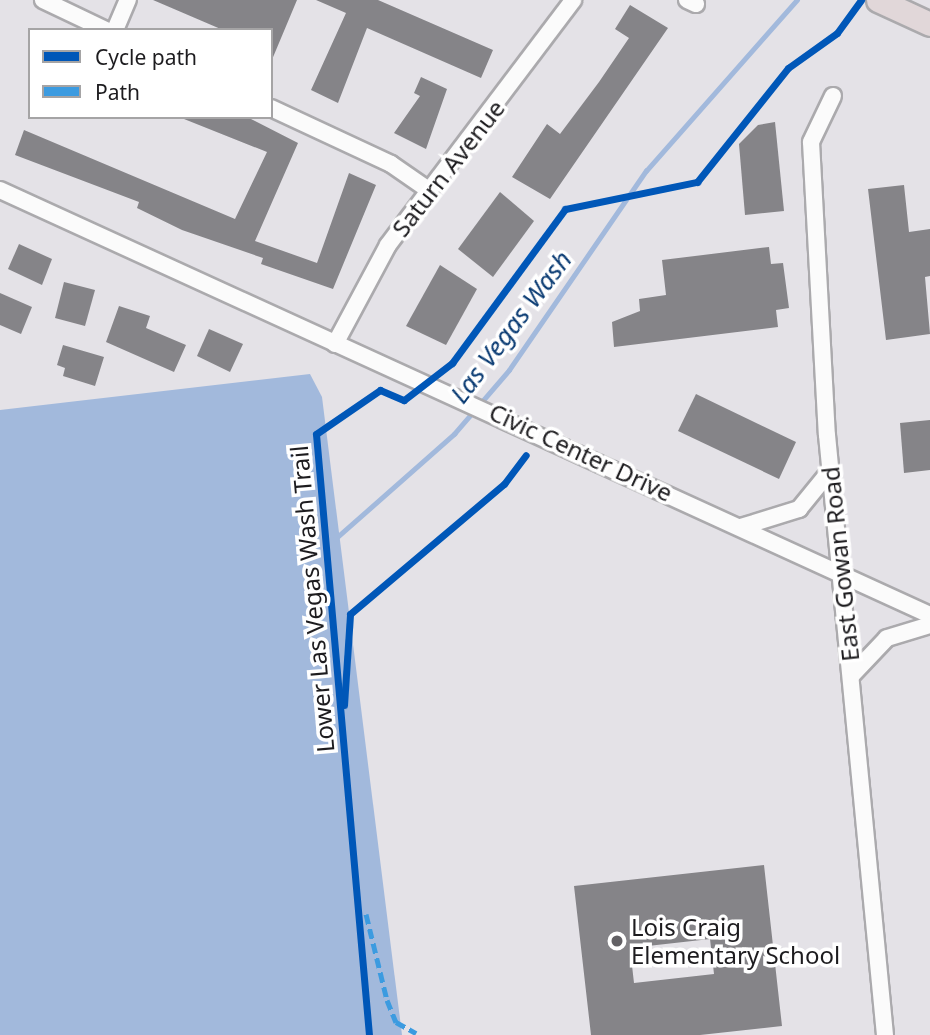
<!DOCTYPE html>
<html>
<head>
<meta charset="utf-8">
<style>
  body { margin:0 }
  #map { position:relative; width:930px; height:1035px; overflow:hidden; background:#e4e2e7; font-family:"Noto Sans",sans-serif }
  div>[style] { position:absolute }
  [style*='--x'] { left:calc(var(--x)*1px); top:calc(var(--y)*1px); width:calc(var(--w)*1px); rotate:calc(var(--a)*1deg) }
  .water>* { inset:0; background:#a2b9dc }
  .stream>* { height:4.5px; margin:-2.25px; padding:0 2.25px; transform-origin:2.25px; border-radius:2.25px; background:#a2b9dc }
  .building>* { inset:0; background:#858488 }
  .roads { filter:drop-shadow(2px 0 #abaaad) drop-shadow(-2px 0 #abaaad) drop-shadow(0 2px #abaaad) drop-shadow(0 -2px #abaaad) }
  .minor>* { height:16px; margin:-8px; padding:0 8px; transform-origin:8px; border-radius:8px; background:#fbfbfb }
  .highway>* { height:23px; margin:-11.5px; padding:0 11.5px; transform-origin:11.5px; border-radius:11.5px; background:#e1d7d9 }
  .quiet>* { height:5px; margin-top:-2.5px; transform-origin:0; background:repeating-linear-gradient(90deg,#3c9be0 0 10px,transparent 0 15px) }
  .cycleway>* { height:7px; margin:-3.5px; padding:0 3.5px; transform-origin:3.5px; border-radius:3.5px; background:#0057b8 }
  .dots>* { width:19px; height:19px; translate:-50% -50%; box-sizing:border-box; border:4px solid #fff; border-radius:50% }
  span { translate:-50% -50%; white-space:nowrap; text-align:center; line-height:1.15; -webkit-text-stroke:7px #fff; paint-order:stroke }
  .street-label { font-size:24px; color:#1d1c1f }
  .poi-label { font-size:24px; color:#1d1c1f }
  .left { translate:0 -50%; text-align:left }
  .water-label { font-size:26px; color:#0a3b73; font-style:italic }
  .legend { position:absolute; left:28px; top:28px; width:245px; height:91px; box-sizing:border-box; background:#fff; border:2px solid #a5a4a5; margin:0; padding:9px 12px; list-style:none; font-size:21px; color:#1d1c1f }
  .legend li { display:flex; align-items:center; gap:14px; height:35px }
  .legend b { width:35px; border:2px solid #a5a4a5 }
</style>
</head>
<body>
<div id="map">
  <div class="water">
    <i style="clip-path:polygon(310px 374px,322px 397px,402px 1035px,0 1035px,0 410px)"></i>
  </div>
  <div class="stream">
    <i style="--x:335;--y:539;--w:159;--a:-41.4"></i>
    <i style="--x:454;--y:434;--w:84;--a:-49.3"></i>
    <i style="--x:509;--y:370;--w:242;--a:-55.5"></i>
    <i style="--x:646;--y:171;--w:228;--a:-48.6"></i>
  </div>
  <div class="building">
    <i style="clip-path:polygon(153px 0,297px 0,271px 62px,271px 30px,223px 30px)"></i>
    <i style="clip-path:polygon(316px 0,378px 0,493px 50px,481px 78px,367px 28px,338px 103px,311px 90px,346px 13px)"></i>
    <i style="clip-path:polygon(630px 5px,668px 28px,550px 199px,512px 177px,547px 124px,560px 134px,599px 82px,629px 38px,615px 29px)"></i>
    <i style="clip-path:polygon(421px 77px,447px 89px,426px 149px,394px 133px,420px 96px,414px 93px)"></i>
    <i style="clip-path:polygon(179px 117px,247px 117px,298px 143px,255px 241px,317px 263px,349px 173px,376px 185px,333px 289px,261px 264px,263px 258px,182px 230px,137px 208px,139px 202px,15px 155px,24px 130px,235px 219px,267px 152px)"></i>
    <i style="clip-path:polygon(775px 122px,784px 211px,745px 215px,739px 144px,758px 125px)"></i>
    <i style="clip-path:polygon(904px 185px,909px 232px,930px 229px,930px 276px,925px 277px,930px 334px,886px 340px,868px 189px)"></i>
    <i style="clip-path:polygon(500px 192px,534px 221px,493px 277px,458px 249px)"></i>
    <i style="clip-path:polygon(19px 244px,52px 259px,42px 285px,8px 269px)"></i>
    <i style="clip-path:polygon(769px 247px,771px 264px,783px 263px,789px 308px,776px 310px,778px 327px,614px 347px,612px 322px,640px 311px,639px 299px,666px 295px,662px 260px)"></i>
    <i style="clip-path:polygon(440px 265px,477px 289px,446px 345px,406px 326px)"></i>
    <i style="clip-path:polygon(64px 282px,95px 290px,85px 326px,55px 318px)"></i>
    <i style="clip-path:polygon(0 293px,32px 307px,21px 334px,0 325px)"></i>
    <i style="clip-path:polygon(119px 306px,150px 316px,146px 328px,186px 345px,174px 372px,106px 342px)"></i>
    <i style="clip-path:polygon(209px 329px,243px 344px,230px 372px,197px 356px)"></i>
    <i style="clip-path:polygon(63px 345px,104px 357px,95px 386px,63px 376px,65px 368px,57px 365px)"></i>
    <i style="clip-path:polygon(696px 394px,796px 442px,779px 479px,678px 431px)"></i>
    <i style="clip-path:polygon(930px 420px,930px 470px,904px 473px,900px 423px)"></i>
    <i style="clip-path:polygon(evenodd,764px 865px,782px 1026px,700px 1035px,591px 1035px,574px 886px,764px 865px,710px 939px,714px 974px,634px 983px,630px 948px,710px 939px)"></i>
  </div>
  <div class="roads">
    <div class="minor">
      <i style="--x:43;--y:0;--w:70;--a:25.5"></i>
      <i style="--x:687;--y:0;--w:10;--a:24"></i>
      <i style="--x:115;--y:30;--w:33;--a:-67"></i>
      <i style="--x:833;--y:96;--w:51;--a:115.6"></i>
      <i style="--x:811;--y:142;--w:293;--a:86.9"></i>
      <i style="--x:827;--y:435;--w:603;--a:84.48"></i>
      <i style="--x:271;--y:108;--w:132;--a:25"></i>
      <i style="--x:391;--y:164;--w:47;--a:34.7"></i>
      <i style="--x:0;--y:190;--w:1023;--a:24.56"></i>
      <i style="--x:335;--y:344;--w:112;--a:-61.8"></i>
      <i style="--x:388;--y:245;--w:307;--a:-52.9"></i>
      <i style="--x:741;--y:527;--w:61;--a:-17.2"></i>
      <i style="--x:799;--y:509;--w:49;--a:-50.8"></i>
      <i style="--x:851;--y:676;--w:52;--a:-46.5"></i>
      <i style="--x:887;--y:638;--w:45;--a:-16.8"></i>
    </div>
    <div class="highway">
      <i style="--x:878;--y:0;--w:57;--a:24.8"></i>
    </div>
  </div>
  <div class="quiet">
    <i style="--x:366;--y:914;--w:89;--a:76.3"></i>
    <i style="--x:387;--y:1000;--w:24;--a:68"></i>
    <i style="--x:396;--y:1022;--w:23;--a:29"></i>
  </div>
  <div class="cycleway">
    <i style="--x:344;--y:705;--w:91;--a:-86.2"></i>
    <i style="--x:350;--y:614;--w:202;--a:-40.2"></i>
    <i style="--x:504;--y:484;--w:36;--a:-53"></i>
    <i style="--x:369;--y:1035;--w:603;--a:-95.04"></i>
    <i style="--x:316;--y:434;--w:78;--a:-34.5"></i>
    <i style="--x:380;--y:390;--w:26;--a:23"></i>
    <i style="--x:404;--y:400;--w:61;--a:-37.6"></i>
    <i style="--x:452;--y:363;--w:191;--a:-53.7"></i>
    <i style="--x:565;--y:209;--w:135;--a:-11.6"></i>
    <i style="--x:697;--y:182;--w:146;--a:-51.4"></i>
    <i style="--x:788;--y:68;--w:60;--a:-35.5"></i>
    <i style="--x:837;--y:33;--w:41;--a:-54"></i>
  </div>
  <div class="dots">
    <i style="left:617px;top:941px;background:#636165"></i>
  </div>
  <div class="street-label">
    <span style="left:448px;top:168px;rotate:-52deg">Saturn Avenue</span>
    <span style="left:581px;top:452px;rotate:25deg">Civic Center Drive</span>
    <span style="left:840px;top:564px;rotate:-96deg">East Gowan Road</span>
    <span style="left:312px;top:599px;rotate:-95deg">Lower Las Vegas Wash Trail</span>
  </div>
  <div class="poi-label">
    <span class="left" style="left:631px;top:941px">Lois Craig<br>Elementary School</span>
  </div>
  <div class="water-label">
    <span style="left:511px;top:327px;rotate:-53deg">Las Vegas Wash</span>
  </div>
  <ul class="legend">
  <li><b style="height:9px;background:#0057b8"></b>Cycle path</li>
  <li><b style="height:9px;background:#3c9be0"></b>Path</li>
  </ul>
</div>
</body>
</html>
